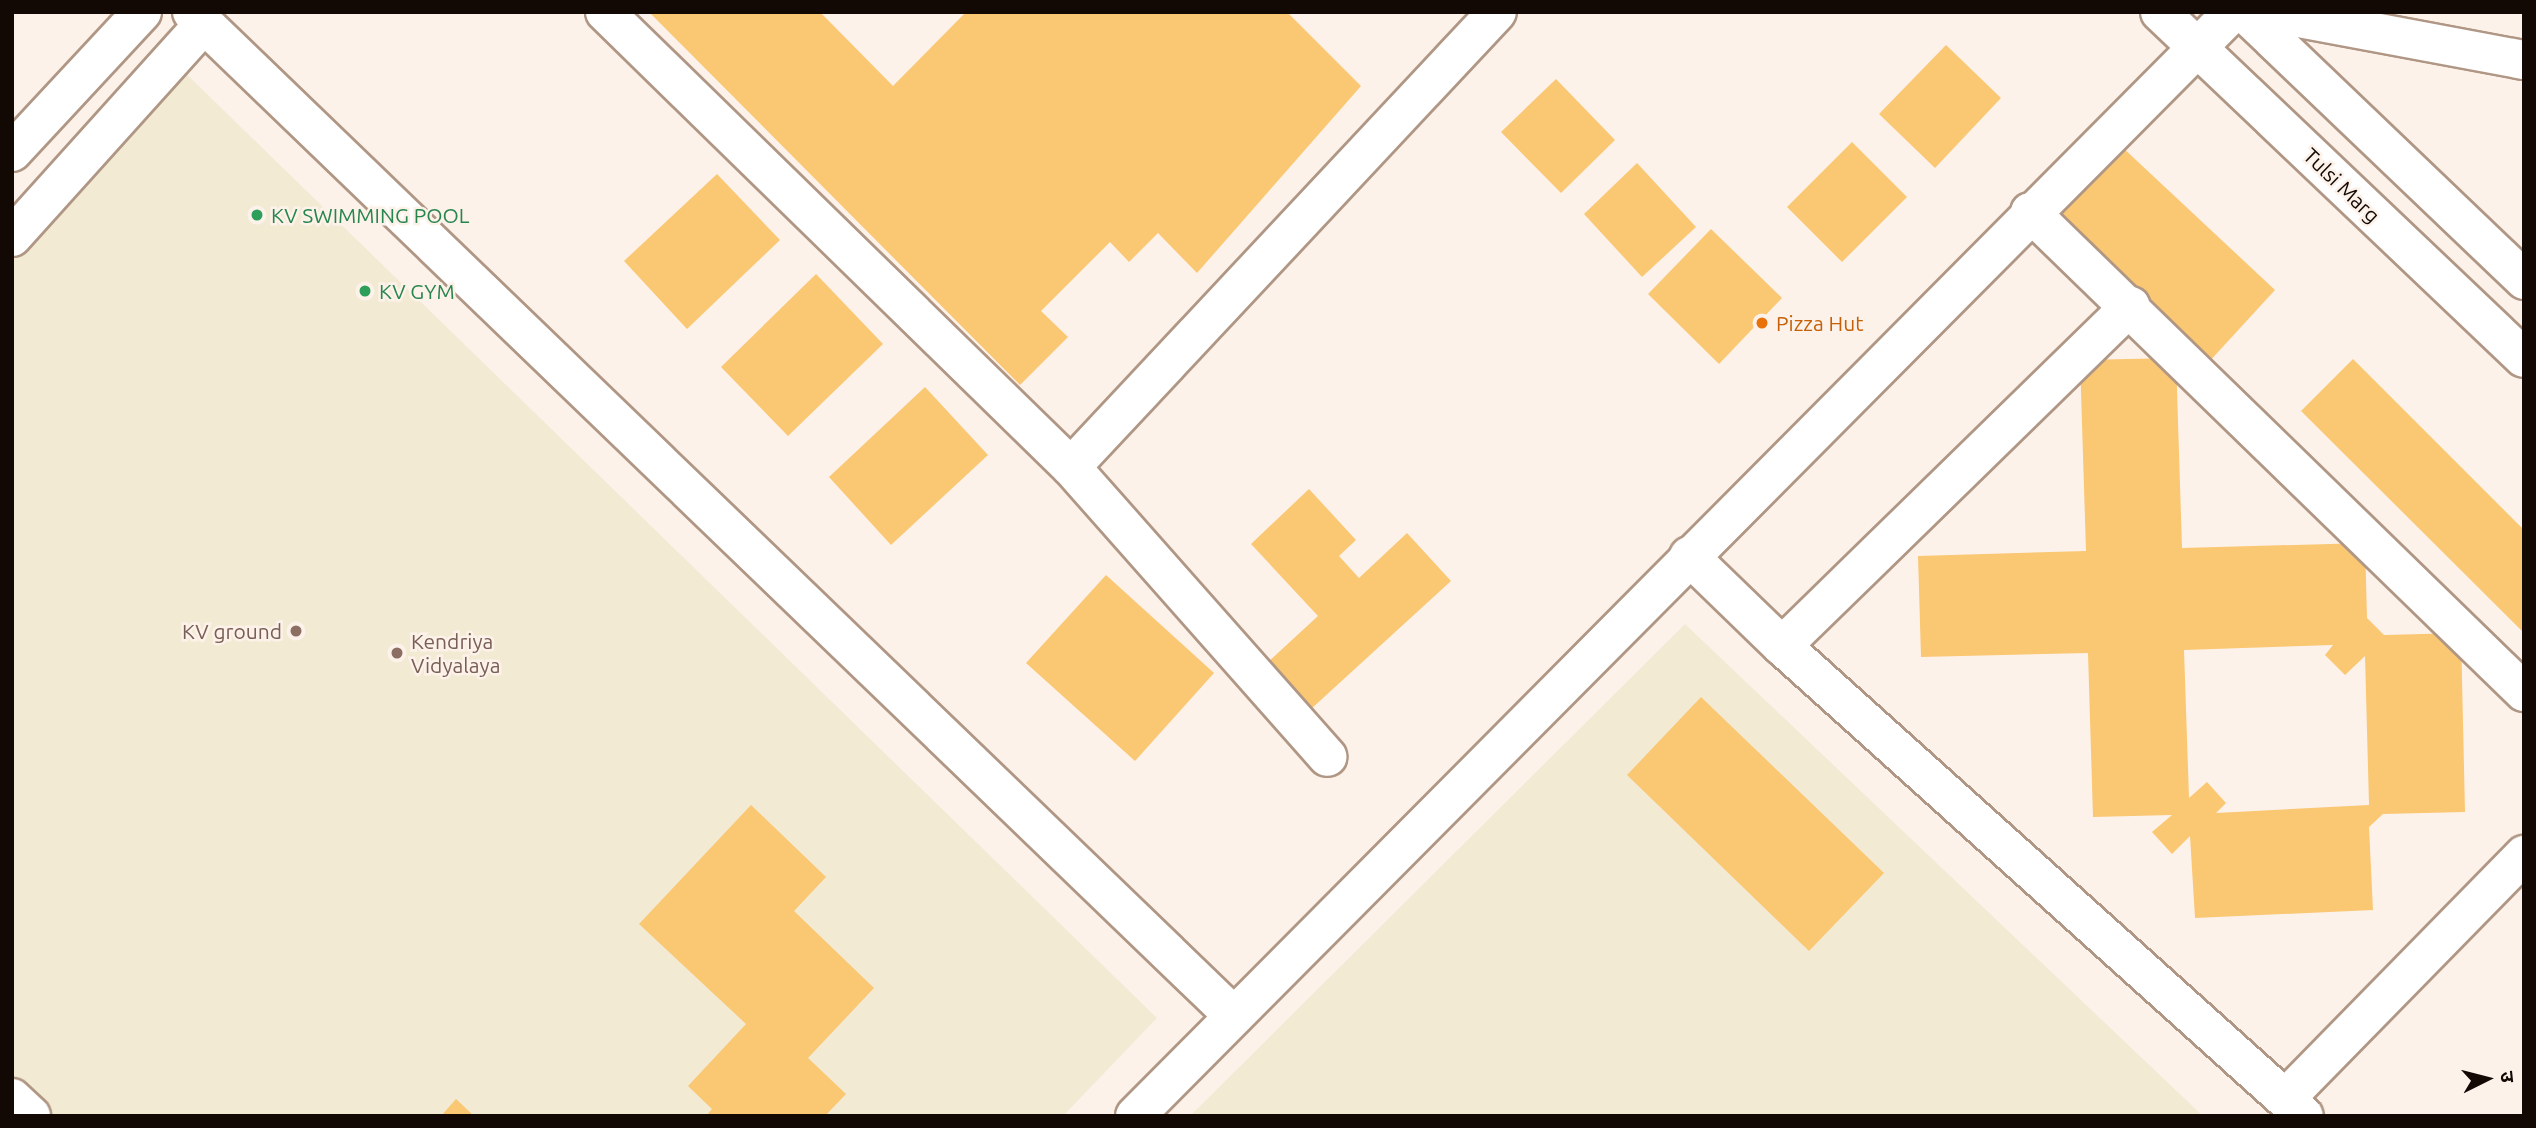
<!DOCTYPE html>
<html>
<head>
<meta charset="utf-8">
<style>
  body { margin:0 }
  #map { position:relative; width:2536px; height:1128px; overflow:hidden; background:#fdf2ea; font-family:Ubuntu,"Noto Sans Devanagari",sans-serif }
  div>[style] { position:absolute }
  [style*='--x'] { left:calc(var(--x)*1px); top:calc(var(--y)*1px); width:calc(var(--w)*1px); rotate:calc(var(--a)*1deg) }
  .education>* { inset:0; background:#f3ead4 }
  .building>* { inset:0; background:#fac773 }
  .roads { filter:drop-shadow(2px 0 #b09785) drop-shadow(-2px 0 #b09785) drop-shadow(0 2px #b09785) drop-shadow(0 -2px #b09785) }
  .minor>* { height:38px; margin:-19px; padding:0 19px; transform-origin:19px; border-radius:19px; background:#fff }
  .dots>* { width:19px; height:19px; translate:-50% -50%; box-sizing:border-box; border:4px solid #fdf2ea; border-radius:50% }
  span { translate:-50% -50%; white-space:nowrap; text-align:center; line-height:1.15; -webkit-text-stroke:5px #fdf2ea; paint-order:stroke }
  .street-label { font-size:21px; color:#120904 }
  .leisure-label { font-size:21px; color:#27864d }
  .left { translate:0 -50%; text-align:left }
  .food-label { font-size:21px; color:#c56008 }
  .education-label { font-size:21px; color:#785e54 }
  .right { translate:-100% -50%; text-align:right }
  .frame { position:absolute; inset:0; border:14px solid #120904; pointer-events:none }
  .north { position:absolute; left:2452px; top:1044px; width:70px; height:70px; -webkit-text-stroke:5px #fdf2ea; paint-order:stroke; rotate:84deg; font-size:19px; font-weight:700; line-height:28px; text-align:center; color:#120904 }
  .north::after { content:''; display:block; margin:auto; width:24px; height:32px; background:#120904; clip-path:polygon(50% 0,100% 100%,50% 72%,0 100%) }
</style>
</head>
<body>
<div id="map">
  <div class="education">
    <i style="clip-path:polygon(171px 59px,1157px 1018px,1063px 1116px,12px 1116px,12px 224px)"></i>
    <i style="clip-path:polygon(1685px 624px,2203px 1116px,1190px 1116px)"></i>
  </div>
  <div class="building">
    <i style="clip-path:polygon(820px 12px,893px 86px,966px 12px,1287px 12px,1361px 86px,1197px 273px,1158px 233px,1129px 262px,1110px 242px,1041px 311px,1068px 337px,1020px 385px,651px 14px)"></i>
    <i style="clip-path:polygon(1946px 45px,2001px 98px,1935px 168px,1879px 114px)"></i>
    <i style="clip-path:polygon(1556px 79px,1615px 140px,1561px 193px,1501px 132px)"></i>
    <i style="clip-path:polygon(1852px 142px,1907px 197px,1842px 262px,1787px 207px)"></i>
    <i style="clip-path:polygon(2121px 146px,2275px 290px,2207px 364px,2052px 220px)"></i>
    <i style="clip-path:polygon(1637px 163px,1696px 227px,1642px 277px,1584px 214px)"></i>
    <i style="clip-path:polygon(717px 174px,780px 240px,687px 329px,624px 261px)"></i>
    <i style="clip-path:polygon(1711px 229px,1782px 298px,1719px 364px,1648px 294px)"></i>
    <i style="clip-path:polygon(816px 274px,883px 344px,788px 436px,721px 367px)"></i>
    <i style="clip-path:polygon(evenodd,2176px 358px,2182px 548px,2365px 543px,2367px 618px,2384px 635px,2461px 633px,2465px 812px,2383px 814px,2369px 827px,2373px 910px,2195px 918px,2190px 836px,2172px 854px,2152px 832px,2172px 815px,2093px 817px,2088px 653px,1921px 657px,1918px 556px,2086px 551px,2080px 360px,2176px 358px,2333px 645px,2325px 655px,2345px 675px,2365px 656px,2369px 805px,2216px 813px,2226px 803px,2207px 782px,2189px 798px,2184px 650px,2333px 645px)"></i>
    <i style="clip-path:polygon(2353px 359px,2524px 530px,2524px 633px,2301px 411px)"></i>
    <i style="clip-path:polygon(925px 387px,988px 455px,891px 545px,829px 477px)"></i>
    <i style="clip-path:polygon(1309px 489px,1356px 540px,1339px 556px,1359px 578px,1407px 533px,1451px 581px,1311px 709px,1268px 662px,1318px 616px,1251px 544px)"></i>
    <i style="clip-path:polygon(1106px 575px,1214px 673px,1135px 761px,1026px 663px)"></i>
    <i style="clip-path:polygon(1701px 697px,1884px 873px,1809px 951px,1627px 775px)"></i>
    <i style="clip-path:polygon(751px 805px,826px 877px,794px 911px,874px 988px,808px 1058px,846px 1094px,825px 1116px,706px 1116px,712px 1109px,688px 1086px,746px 1024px,639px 924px)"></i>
    <i style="clip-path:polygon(456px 1099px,474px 1116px,441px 1116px)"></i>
  </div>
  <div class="roads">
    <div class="minor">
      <i style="--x:192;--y:12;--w:1447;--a:43.94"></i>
      <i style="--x:605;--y:12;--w:651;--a:44.32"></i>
      <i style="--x:1071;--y:467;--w:387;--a:48.5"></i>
      <i style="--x:2160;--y:12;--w:502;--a:43.55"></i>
      <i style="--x:2244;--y:12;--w:388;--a:43.7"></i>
      <i style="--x:2267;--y:12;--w:261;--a:10.6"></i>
      <i style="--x:12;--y:152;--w:191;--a:-47.1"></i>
      <i style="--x:2030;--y:212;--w:689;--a:44.18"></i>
      <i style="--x:12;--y:237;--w:287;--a:-48"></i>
      <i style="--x:1071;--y:467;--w:623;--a:-46.89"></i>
      <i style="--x:1689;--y:556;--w:129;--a:44.1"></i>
      <i style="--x:1782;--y:646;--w:702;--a:42"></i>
      <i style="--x:1782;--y:646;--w:487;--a:-44.3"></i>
      <i style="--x:2287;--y:1097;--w:339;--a:-45.6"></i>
      <i style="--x:12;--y:1098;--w:26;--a:43"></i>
      <i style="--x:1135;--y:1116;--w:1557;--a:-45.16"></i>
    </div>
  </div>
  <div class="dots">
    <i style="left:257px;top:215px;background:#2e9e5b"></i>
    <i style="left:365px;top:291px;background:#2e9e5b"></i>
    <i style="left:1762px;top:323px;background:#e8710a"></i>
    <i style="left:296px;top:631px;background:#8d6e63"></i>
    <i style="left:397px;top:653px;background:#8d6e63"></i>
  </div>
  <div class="street-label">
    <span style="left:2342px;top:185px;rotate:44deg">Tulsi Marg</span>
  </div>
  <div class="leisure-label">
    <span class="left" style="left:271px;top:215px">KV SWIMMING POOL</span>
    <span class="left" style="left:379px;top:291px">KV GYM</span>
  </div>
  <div class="food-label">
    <span class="left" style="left:1776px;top:323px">Pizza Hut</span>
  </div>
  <div class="education-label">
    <span class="right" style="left:282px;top:631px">KV ground</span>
    <span class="left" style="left:411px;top:653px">Kendriya<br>Vidyalaya</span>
  </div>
  <div class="frame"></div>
  <div class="north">उ</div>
</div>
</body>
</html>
